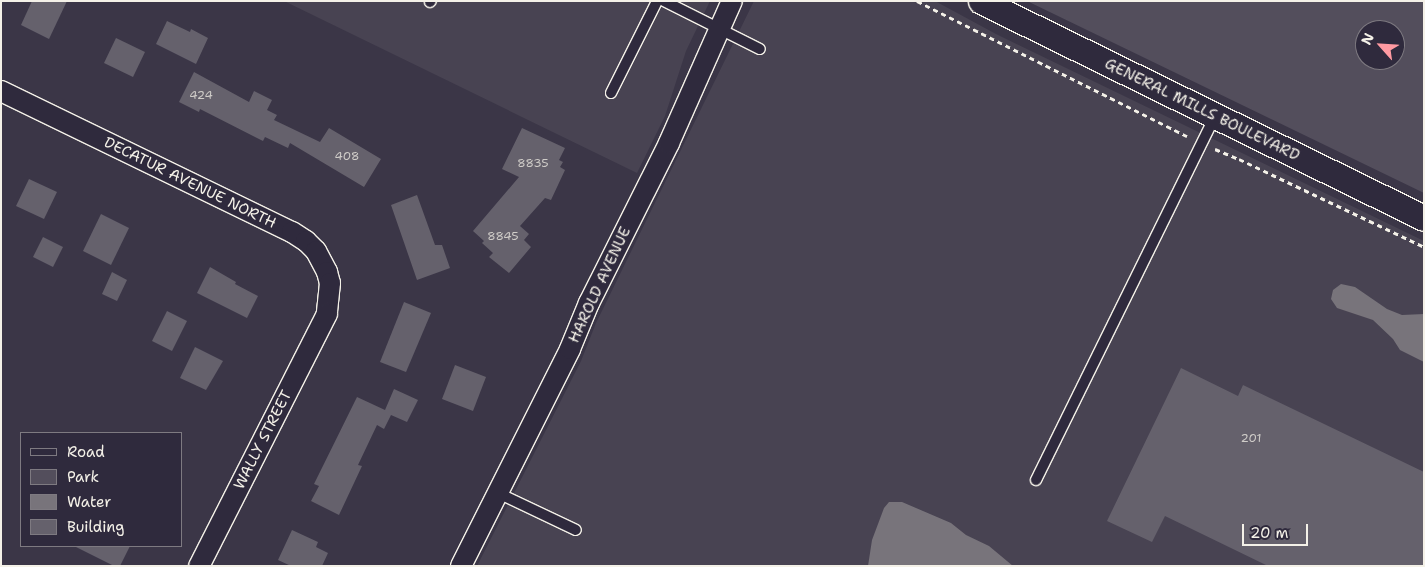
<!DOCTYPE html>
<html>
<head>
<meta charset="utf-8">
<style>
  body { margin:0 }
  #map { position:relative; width:1425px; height:567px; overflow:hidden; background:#3b3647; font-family:"Shantell Sans",sans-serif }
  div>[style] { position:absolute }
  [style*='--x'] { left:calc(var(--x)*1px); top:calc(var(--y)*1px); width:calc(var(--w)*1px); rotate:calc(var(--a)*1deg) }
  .built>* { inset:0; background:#484352 }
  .green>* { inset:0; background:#534e5c }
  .water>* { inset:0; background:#78747b }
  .building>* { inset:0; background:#65616c }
  .path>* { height:3px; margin-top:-1.5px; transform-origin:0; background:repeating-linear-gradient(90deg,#f4f1e8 0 5px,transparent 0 9px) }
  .roads { filter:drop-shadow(1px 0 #f4f1e8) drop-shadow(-1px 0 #f4f1e8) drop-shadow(0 1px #f4f1e8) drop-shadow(0 -1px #f4f1e8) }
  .service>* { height:10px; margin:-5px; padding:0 5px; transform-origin:5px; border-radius:5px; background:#2f2a3d }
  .minor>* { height:20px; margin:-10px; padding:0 10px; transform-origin:10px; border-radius:10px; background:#2f2a3d }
  .tertiary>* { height:25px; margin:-12.5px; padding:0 12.5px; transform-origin:12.5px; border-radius:12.5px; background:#2f2a3d }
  span { translate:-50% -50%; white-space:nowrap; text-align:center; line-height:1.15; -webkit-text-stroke:4px #2f2a3d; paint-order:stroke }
  .number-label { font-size:12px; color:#d0cdc9 }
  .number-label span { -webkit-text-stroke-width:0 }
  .street-label { font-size:15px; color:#f4f1e8 }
  .frame { position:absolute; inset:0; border:2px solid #f4f1e8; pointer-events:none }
  .legend { position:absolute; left:20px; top:432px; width:162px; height:115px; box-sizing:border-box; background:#2f2a3d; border:1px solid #7e7a81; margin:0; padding:6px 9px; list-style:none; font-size:15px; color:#f4f1e8 }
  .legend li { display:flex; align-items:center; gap:10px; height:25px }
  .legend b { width:25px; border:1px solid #7e7a81 }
  .north { position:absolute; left:1355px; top:20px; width:50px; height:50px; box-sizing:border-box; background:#2f2a3d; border:1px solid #7e7a81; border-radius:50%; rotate:296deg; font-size:14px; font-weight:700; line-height:20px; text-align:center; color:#f4f1e8 }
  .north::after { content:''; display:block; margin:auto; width:18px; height:22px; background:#ff9aa2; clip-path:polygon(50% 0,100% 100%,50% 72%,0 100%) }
  .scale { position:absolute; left:1242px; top:524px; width:66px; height:22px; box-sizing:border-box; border:2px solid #f4f1e8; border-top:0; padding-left:6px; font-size:15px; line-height:18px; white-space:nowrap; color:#f4f1e8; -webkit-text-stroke:4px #2f2a3d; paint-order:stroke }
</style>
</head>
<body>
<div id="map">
  <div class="built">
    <i style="clip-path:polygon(284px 1px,710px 1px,686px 51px,665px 116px,637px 173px)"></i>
    <i style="clip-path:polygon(754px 1px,935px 1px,996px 34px,1424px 241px,1424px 566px,477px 566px,581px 361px,596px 323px)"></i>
  </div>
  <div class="green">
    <i style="clip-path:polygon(evenodd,1027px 1px,1424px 1px,1424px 193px,1027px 1px,1365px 30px,1395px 30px,1395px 60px,1365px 60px,1365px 30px)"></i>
  </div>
  <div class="water">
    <i style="clip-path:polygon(1341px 284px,1355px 287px,1387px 309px,1402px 315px,1424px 314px,1424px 362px,1400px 350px,1393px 339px,1373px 320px,1337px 308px,1331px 299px,1333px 290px)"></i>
    <i style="clip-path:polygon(889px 502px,902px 502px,951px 523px,966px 535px,989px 546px,1013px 566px,868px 566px,872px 540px,884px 508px)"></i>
  </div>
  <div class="building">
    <i style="clip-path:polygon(32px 1px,67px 1px,49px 39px,21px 25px)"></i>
    <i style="clip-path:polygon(167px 21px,190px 32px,191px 29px,208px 38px,196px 64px,156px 44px)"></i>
    <i style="clip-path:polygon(116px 38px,145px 52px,133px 77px,104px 63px)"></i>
    <i style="clip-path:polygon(194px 72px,249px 102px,254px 91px,272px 100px,267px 110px,277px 115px,274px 120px,320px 142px,329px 128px,381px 159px,364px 187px,290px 143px,288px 148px,265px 137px,263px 141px,200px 109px,199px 112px,179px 102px)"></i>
    <i style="clip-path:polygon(522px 128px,565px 148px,559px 160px,563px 162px,560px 167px,565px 170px,551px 200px,545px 198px,520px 226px,529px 234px,524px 240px,531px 247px,509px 273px,489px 257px,493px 253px,482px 243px,484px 241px,473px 231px,519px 177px,502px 169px)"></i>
    <i style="clip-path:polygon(29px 179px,57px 192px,44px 219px,16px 206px)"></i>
    <i style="clip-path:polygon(417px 195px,435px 245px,442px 245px,450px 268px,417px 280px,391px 205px)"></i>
    <i style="clip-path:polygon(101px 214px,129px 228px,111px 265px,83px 251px)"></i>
    <i style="clip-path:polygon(43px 237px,63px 247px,53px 267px,33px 257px)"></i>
    <i style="clip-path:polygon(210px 267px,236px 282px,235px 284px,258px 296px,247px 318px,197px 293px)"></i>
    <i style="clip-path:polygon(112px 272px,127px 280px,117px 301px,102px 294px)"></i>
    <i style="clip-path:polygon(404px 302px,431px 313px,406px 372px,380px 362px)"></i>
    <i style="clip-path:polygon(167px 311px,187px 321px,172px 351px,152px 341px)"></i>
    <i style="clip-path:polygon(195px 347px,223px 361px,206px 390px,180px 378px)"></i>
    <i style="clip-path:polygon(455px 365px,486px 377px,473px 411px,442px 399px)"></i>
    <i style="clip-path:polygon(1181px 368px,1238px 396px,1243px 385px,1424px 472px,1424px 566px,1268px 566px,1165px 516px,1152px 542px,1107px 521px)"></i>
    <i style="clip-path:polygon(394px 389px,418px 400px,407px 422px,391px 415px,384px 429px,377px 425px,358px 465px,362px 466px,339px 515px,311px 501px,319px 486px,314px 484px,357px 397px,385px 410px)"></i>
    <i style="clip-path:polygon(292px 530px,318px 542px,316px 547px,328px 553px,322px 566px,291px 566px,278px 560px)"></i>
    <i style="clip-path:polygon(74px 546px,130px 546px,120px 566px,114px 566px)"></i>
  </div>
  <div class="path">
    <i style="--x:917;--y:1;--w:302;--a:26.6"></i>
    <i style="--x:1215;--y:149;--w:26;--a:23"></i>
    <i style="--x:1239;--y:159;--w:205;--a:25.4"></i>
  </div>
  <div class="roads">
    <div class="service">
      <i style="--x:664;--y:1;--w:107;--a:26.6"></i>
      <i style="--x:430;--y:2;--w:1;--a:-45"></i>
      <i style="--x:611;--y:93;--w:103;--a:-63.4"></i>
      <i style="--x:1036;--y:480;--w:406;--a:-63.8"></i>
      <i style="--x:498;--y:493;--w:86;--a:25.4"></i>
    </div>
    <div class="minor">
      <i style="--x:1;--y:91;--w:323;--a:25.9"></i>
      <i style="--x:292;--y:232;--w:17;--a:33"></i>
      <i style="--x:306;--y:241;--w:14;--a:45"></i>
      <i style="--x:316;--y:251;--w:24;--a:62"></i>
      <i style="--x:327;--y:272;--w:11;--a:75"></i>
      <i style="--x:330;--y:283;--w:31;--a:96"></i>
      <i style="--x:327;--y:314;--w:283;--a:116.9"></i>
      <i style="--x:461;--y:566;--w:243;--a:-63.3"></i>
      <i style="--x:570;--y:349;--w:50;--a:-67.6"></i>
      <i style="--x:589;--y:303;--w:179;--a:-63.4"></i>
      <i style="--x:669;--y:143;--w:155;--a:-66.1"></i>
    </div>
    <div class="tertiary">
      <i style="--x:981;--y:1;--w:493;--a:26.1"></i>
    </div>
  </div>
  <div class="number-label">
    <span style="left:201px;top:96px">424</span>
    <span style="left:347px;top:157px">408</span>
    <span style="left:533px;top:164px">8835</span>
    <span style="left:503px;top:237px">8845</span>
    <span style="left:1251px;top:439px">201</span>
  </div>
  <div class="street-label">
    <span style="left:1202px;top:110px;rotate:26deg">GENERAL MILLS BOULEVARD</span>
    <span style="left:190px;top:183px;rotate:26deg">DECATUR AVENUE NORTH</span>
    <span style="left:600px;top:285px;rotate:-65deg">HAROLD AVENUE</span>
    <span style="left:263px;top:440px;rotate:-63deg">WALLY STREET</span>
  </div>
  <div class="frame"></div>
  <ul class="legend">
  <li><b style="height:6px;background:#2f2a3d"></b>Road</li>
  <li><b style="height:14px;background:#534e5c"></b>Park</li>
  <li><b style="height:14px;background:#78747b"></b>Water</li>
  <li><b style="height:14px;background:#65616c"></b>Building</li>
  </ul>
  <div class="north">N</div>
  <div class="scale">20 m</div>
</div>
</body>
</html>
